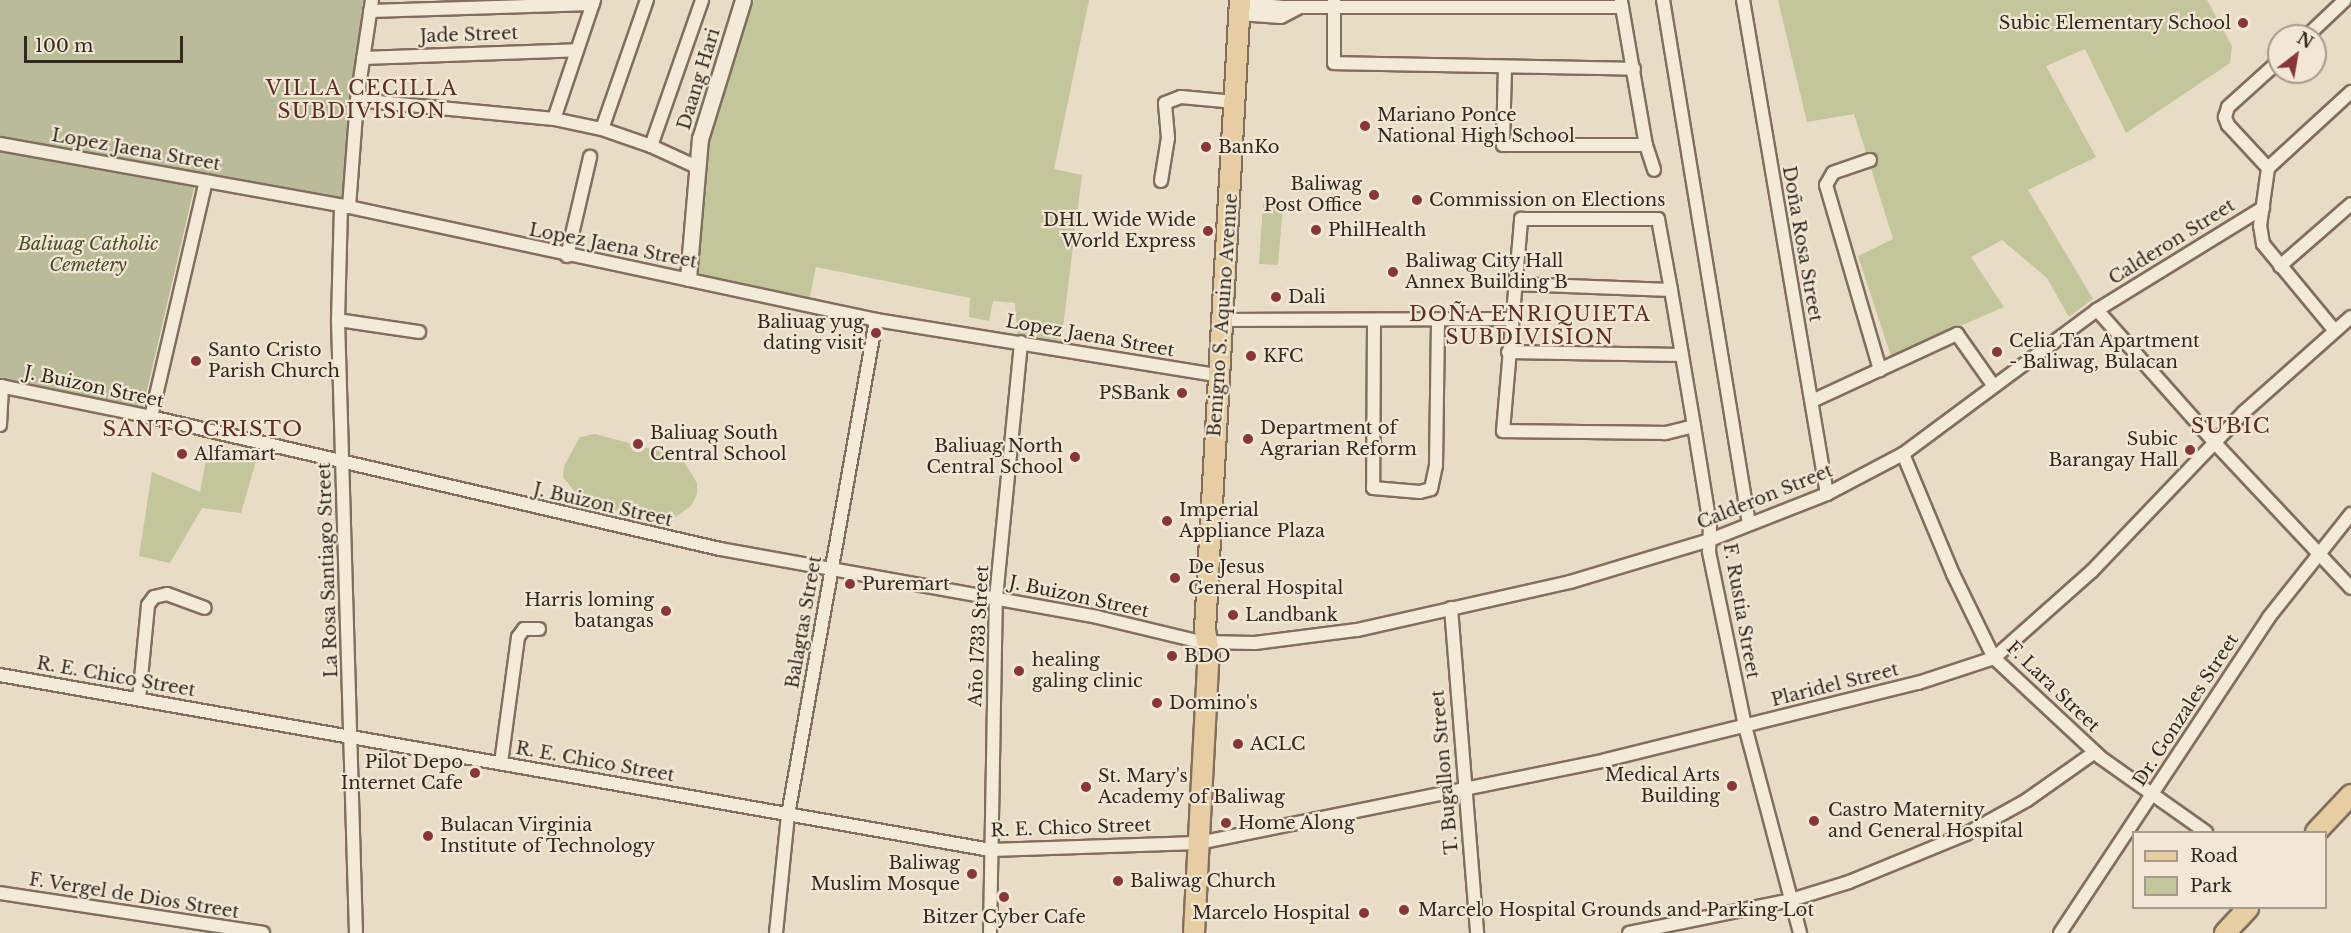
<!DOCTYPE html>
<html>
<head>
<meta charset="utf-8">
<style>
  body { margin:0 }
  #map { position:relative; width:2351px; height:933px; overflow:hidden; background:#e8dcc6; font-family:"Libre Baskerville",serif }
  div>[style] { position:absolute }
  [style*='--x'] { left:calc(var(--x)*1px); top:calc(var(--y)*1px); width:calc(var(--w)*1px); rotate:calc(var(--a)*1deg) }
  .green>* { inset:0; background:#c3c59b }
  .cemetery>* { inset:0; background:#b9bb99 }
  .roads { filter:drop-shadow(2px 0 #816e5e) drop-shadow(-2px 0 #816e5e) drop-shadow(0 2px #816e5e) drop-shadow(0 -2px #816e5e) }
  .minor>* { height:12px; margin:-6px; padding:0 6px; transform-origin:6px; border-radius:6px; background:#f4ead8 }
  .tertiary>* { height:15px; margin:-7.5px; padding:0 7.5px; transform-origin:7.5px; border-radius:7.5px; background:#f4ead8 }
  .primary>* { height:20px; margin:-10px; padding:0 10px; transform-origin:10px; border-radius:10px; background:#e7cda2 }
  .dots>* { width:16px; height:16px; translate:-50% -50%; box-sizing:border-box; border:3px solid #f1e7d4; border-radius:50% }
  span { translate:-50% -50%; white-space:nowrap; text-align:center; line-height:1.15; -webkit-text-stroke:4.5px #f1e7d4; paint-order:stroke }
  .poi-label { font-size:18px; color:#332820 }
  .right { translate:-100% -50%; text-align:right }
  .left { translate:0 -50%; text-align:left }
  .street-label { font-size:18px; color:#332820 }
  .park-label { font-size:18px; color:#464d29; font-style:italic }
  .neighbourhood-label { font-size:20px; color:#5b2d25; letter-spacing:1.5px }
  .quarter-label { font-size:21px; color:#5b2d25; letter-spacing:1.5px }
  .legend { position:absolute; left:2132px; top:831px; width:195px; height:78px; box-sizing:border-box; background:#f1e7d4; border:2px solid #a59b8c; margin:0; padding:8px 10px; list-style:none; font-size:18px; color:#332820 }
  .legend li { display:flex; align-items:center; gap:12px; height:30px }
  .legend b { width:30px; border:2px solid #a59b8c }
  .north { position:absolute; left:2267px; top:24px; width:60px; height:60px; box-sizing:border-box; background:#f1e7d4; border:2px solid #a59b8c; border-radius:50%; rotate:31deg; font-size:16px; font-weight:700; line-height:24px; text-align:center; color:#332820 }
  .north::after { content:''; display:block; margin:auto; width:21px; height:27px; background:#89363b; clip-path:polygon(50% 0,100% 100%,50% 72%,0 100%) }
  .scale { position:absolute; left:24px; top:36px; width:159px; height:27px; box-sizing:border-box; border:3px solid #332820; border-top:0; padding-left:8px; font-size:18px; line-height:21px; white-space:nowrap; color:#332820; -webkit-text-stroke:4px #f1e7d4; paint-order:stroke }
</style>
</head>
<body>
<div id="map">
  <div class="green">
    <i style="clip-path:polygon(754px 0,1089px 0,1054px 169px,1082px 175px,1061px 343px,1017px 334px,1015px 303px,993px 301px,989px 321px,969px 317px,970px 298px,816px 267px,809px 300px,698px 275px,711px 122px)"></i>
    <i style="clip-path:polygon(1778px 0,2207px 0,2232px 46px,2230px 63px,2126px 133px,2085px 49px,2046px 66px,2096px 157px,2028px 190px,2093px 299px,2069px 317px,2047px 278px,2002px 240px,1971px 257px,2004px 307px,1891px 356px,1858px 256px,1893px 239px,1854px 114px,1807px 122px)"></i>
    <i style="clip-path:polygon(1263px 204px,1283px 206px,1278px 265px,1259px 264px)"></i>
    <i style="clip-path:polygon(595px 434px,681px 457px,697px 483px,697px 494px,691px 506px,667px 523px,583px 502px,563px 477px,564px 466px,580px 437px)"></i>
    <i style="clip-path:polygon(209px 444px,258px 454px,241px 513px,202px 508px,170px 563px,139px 556px,152px 472px,200px 492px)"></i>
  </div>
  <div class="cemetery">
    <i style="clip-path:polygon(0 0,363px 0,343px 200px,0 136px)"></i>
    <i style="clip-path:polygon(0 149px,195px 184px,142px 412px,0 382px)"></i>
  </div>
  <div class="roads">
    <div class="minor">
      <i style="--x:1334;--y:0;--w:63;--a:90"></i>
      <i style="--x:1334;--y:63;--w:300;--a:1.1"></i>
      <i style="--x:1663;--y:0;--w:531;--a:80.68"></i>
      <i style="--x:1743;--y:0;--w:501;--a:80.35"></i>
      <i style="--x:1621;--y:1;--w:146;--a:80.2"></i>
      <i style="--x:1646;--y:145;--w:26;--a:72"></i>
      <i style="--x:1240;--y:3;--w:43;--a:5.3"></i>
      <i style="--x:1283;--y:7;--w:339;--a:0"></i>
      <i style="--x:370;--y:11;--w:223;--a:-1.8"></i>
      <i style="--x:1239;--y:14;--w:42;--a:4.1"></i>
      <i style="--x:1281;--y:17;--w:19;--a:-28"></i>
      <i style="--x:2307;--y:36;--w:52;--a:-43.5"></i>
      <i style="--x:363;--y:58;--w:214;--a:-2.1"></i>
      <i style="--x:1505;--y:67;--w:78;--a:91.5"></i>
      <i style="--x:1503;--y:145;--w:143;--a:0"></i>
      <i style="--x:357;--y:100;--w:198;--a:5.5"></i>
      <i style="--x:554;--y:119;--w:49;--a:11.8"></i>
      <i style="--x:602;--y:129;--w:52;--a:19.1"></i>
      <i style="--x:651;--y:146;--w:155;--a:-70.7"></i>
      <i style="--x:554;--y:119;--w:126;--a:-71.4"></i>
      <i style="--x:602;--y:129;--w:137;--a:-70.8"></i>
      <i style="--x:0;--y:144;--w:355;--a:10.2"></i>
      <i style="--x:349;--y:207;--w:539;--a:12.1"></i>
      <i style="--x:876;--y:320;--w:349;--a:9.2"></i>
      <i style="--x:651;--y:146;--w:53;--a:24.6"></i>
      <i style="--x:1870;--y:160;--w:39;--a:161"></i>
      <i style="--x:1833;--y:173;--w:14;--a:120"></i>
      <i style="--x:1826;--y:185;--w:193;--a:73.7"></i>
      <i style="--x:2268;--y:168;--w:59;--a:-132.9"></i>
      <i style="--x:2228;--y:125;--w:9;--a:-111"></i>
      <i style="--x:2225;--y:117;--w:10;--a:-73"></i>
      <i style="--x:2228;--y:107;--w:69;--a:-42"></i>
      <i style="--x:1161;--y:181;--w:44;--a:-80.8"></i>
      <i style="--x:1168;--y:138;--w:35;--a:-95"></i>
      <i style="--x:1165;--y:103;--w:17;--a:-21"></i>
      <i style="--x:1181;--y:97;--w:54;--a:5.3"></i>
      <i style="--x:341;--y:206;--w:114;--a:91.5"></i>
      <i style="--x:338;--y:320;--w:613;--a:88.32"></i>
      <i style="--x:349;--y:207;--w:107;--a:-85.7"></i>
      <i style="--x:357;--y:100;--w:101;--a:-81.5"></i>
      <i style="--x:567;--y:256;--w:102;--a:-76.9"></i>
      <i style="--x:2280;--y:266;--w:94;--a:-41.1"></i>
      <i style="--x:1515;--y:284;--w:156;--a:2.2"></i>
      <i style="--x:2097;--y:310;--w:176;--a:48.4"></i>
      <i style="--x:2214;--y:442;--w:200;--a:46.8"></i>
      <i style="--x:338;--y:320;--w:82;--a:8.4"></i>
      <i style="--x:1222;--y:320;--w:290;--a:-0.2"></i>
      <i style="--x:1374;--y:322;--w:166;--a:90.3"></i>
      <i style="--x:1373;--y:488;--w:47;--a:4.9"></i>
      <i style="--x:1420;--y:492;--w:11;--a:-15"></i>
      <i style="--x:1431;--y:489;--w:24;--a:-78"></i>
      <i style="--x:1436;--y:466;--w:145;--a:-89.2"></i>
      <i style="--x:2335;--y:331;--w:113;--a:-129.6"></i>
      <i style="--x:2263;--y:244;--w:18;--a:-99"></i>
      <i style="--x:2260;--y:226;--w:59;--a:-82.1"></i>
      <i style="--x:2268;--y:168;--w:113;--a:-42.5"></i>
      <i style="--x:1508;--y:352;--w:174;--a:1"></i>
      <i style="--x:0;--y:386;--w:154;--a:11.6"></i>
      <i style="--x:151;--y:417;--w:584;--a:13.06"></i>
      <i style="--x:720;--y:549;--w:383;--a:10.2"></i>
      <i style="--x:1097;--y:617;--w:107;--a:13.5"></i>
      <i style="--x:1201;--y:642;--w:54;--a:1.1"></i>
      <i style="--x:1255;--y:643;--w:103;--a:-7.3"></i>
      <i style="--x:1357;--y:630;--w:218;--a:-12.7"></i>
      <i style="--x:1570;--y:582;--w:146;--a:-16.7"></i>
      <i style="--x:1710;--y:540;--w:126;--a:-21.5"></i>
      <i style="--x:1827;--y:494;--w:86;--a:-27.8"></i>
      <i style="--x:1903;--y:454;--w:242;--a:-36.6"></i>
      <i style="--x:2097;--y:310;--w:195;--a:-31.6"></i>
      <i style="--x:1812;--y:401;--w:160;--a:-24.8"></i>
      <i style="--x:1957;--y:334;--w:62;--a:54.8"></i>
      <i style="--x:151;--y:417;--w:242;--a:-76.9"></i>
      <i style="--x:0;--y:425;--w:39;--a:-87"></i>
      <i style="--x:1694;--y:426;--w:30;--a:166"></i>
      <i style="--x:1665;--y:433;--w:162;--a:-179.3"></i>
      <i style="--x:1503;--y:431;--w:213;--a:-85.1"></i>
      <i style="--x:1521;--y:219;--w:137;--a:0"></i>
      <i style="--x:1658;--y:219;--w:72;--a:79.6"></i>
      <i style="--x:1671;--y:290;--w:138;--a:80.4"></i>
      <i style="--x:1694;--y:426;--w:100;--a:80.8"></i>
      <i style="--x:1710;--y:525;--w:27;--a:92"></i>
      <i style="--x:1709;--y:552;--w:178;--a:78.3"></i>
      <i style="--x:1745;--y:726;--w:214;--a:75.1"></i>
      <i style="--x:1903;--y:454;--w:130;--a:67.4"></i>
      <i style="--x:1953;--y:574;--w:93;--a:64"></i>
      <i style="--x:1994;--y:658;--w:145;--a:43"></i>
      <i style="--x:2100;--y:757;--w:130;--a:35.3"></i>
      <i style="--x:1451;--y:608;--w:326;--a:85.4"></i>
      <i style="--x:0;--y:675;--w:1005;--a:10.02"></i>
      <i style="--x:990;--y:850;--w:209;--a:-1.9"></i>
      <i style="--x:1199;--y:843;--w:415;--a:-11.5"></i>
      <i style="--x:1606;--y:760;--w:321;--a:-13.9"></i>
      <i style="--x:1918;--y:683;--w:80;--a:-18.2"></i>
      <i style="--x:1994;--y:658;--w:131;--a:-41.6"></i>
      <i style="--x:2092;--y:571;--w:220;--a:-46.3"></i>
      <i style="--x:2244;--y:412;--w:143;--a:-41.6"></i>
      <i style="--x:139;--y:699;--w:94;--a:-84.5"></i>
      <i style="--x:148;--y:605;--w:10;--a:-53"></i>
      <i style="--x:154;--y:597;--w:13;--a:-13"></i>
      <i style="--x:167;--y:594;--w:40;--a:20.2"></i>
      <i style="--x:501;--y:763;--w:127;--a:-82.3"></i>
      <i style="--x:518;--y:637;--w:10;--a:-53"></i>
      <i style="--x:524;--y:629;--w:15;--a:0"></i>
      <i style="--x:0;--y:893;--w:266;--a:8.6"></i>
      <i style="--x:776;--y:933;--w:119;--a:-84.2"></i>
      <i style="--x:788;--y:815;--w:503;--a:-79.92"></i>
      <i style="--x:990;--y:933;--w:335;--a:-89"></i>
      <i style="--x:996;--y:598;--w:257;--a:-84.4"></i>
      <i style="--x:1629;--y:933;--w:165;--a:-11.5"></i>
      <i style="--x:1791;--y:900;--w:61;--a:-17.2"></i>
      <i style="--x:1849;--y:882;--w:126;--a:-22.3"></i>
      <i style="--x:1966;--y:834;--w:70;--a:-29.1"></i>
      <i style="--x:2027;--y:800;--w:83;--a:-35.2"></i>
      <i style="--x:2060;--y:933;--w:379;--a:-56.5"></i>
      <i style="--x:2269;--y:617;--w:132;--a:-51.5"></i>
    </div>
    <div class="tertiary">
      <i style="--x:688;--y:278;--w:140;--a:-85.1"></i>
      <i style="--x:700;--y:139;--w:145;--a:-72.8"></i>
    </div>
    <div class="primary">
      <i style="--x:2316;--y:832;--w:51;--a:-46.6"></i>
      <i style="--x:1194;--y:933;--w:282;--a:-87"></i>
      <i style="--x:1209;--y:651;--w:21;--a:-101"></i>
      <i style="--x:1205;--y:630;--w:631;--a:-86.82"></i>
      <i style="--x:2225;--y:933;--w:34;--a:-47"></i>
    </div>
  </div>
  <div class="dots">
    <i style="left:2243px;top:23px;background:#89363b"></i>
    <i style="left:1365px;top:126px;background:#89363b"></i>
    <i style="left:1206px;top:147px;background:#89363b"></i>
    <i style="left:1374px;top:195px;background:#89363b"></i>
    <i style="left:1417px;top:200px;background:#89363b"></i>
    <i style="left:1316px;top:230px;background:#89363b"></i>
    <i style="left:1208px;top:231px;background:#89363b"></i>
    <i style="left:1393px;top:272px;background:#89363b"></i>
    <i style="left:1276px;top:297px;background:#89363b"></i>
    <i style="left:876px;top:333px;background:#89363b"></i>
    <i style="left:1997px;top:352px;background:#89363b"></i>
    <i style="left:1251px;top:356px;background:#89363b"></i>
    <i style="left:196px;top:361px;background:#89363b"></i>
    <i style="left:1182px;top:393px;background:#89363b"></i>
    <i style="left:1248px;top:439px;background:#89363b"></i>
    <i style="left:638px;top:444px;background:#89363b"></i>
    <i style="left:2190px;top:450px;background:#89363b"></i>
    <i style="left:182px;top:454px;background:#89363b"></i>
    <i style="left:1075px;top:457px;background:#89363b"></i>
    <i style="left:1167px;top:521px;background:#89363b"></i>
    <i style="left:1175px;top:578px;background:#89363b"></i>
    <i style="left:850px;top:584px;background:#89363b"></i>
    <i style="left:666px;top:611px;background:#89363b"></i>
    <i style="left:1233px;top:615px;background:#89363b"></i>
    <i style="left:1172px;top:656px;background:#89363b"></i>
    <i style="left:1019px;top:671px;background:#89363b"></i>
    <i style="left:1157px;top:703px;background:#89363b"></i>
    <i style="left:1238px;top:744px;background:#89363b"></i>
    <i style="left:475px;top:773px;background:#89363b"></i>
    <i style="left:1732px;top:786px;background:#89363b"></i>
    <i style="left:1086px;top:787px;background:#89363b"></i>
    <i style="left:1814px;top:821px;background:#89363b"></i>
    <i style="left:1226px;top:823px;background:#89363b"></i>
    <i style="left:428px;top:836px;background:#89363b"></i>
    <i style="left:972px;top:874px;background:#89363b"></i>
    <i style="left:1118px;top:881px;background:#89363b"></i>
    <i style="left:1004px;top:897px;background:#89363b"></i>
    <i style="left:1404px;top:910px;background:#89363b"></i>
    <i style="left:1364px;top:913px;background:#89363b"></i>
  </div>
  <div class="poi-label">
    <span class="right" style="left:2231px;top:23px">Subic Elementary School</span>
    <span class="left" style="left:1377px;top:126px">Mariano Ponce<br>National High School</span>
    <span class="left" style="left:1218px;top:147px">BanKo</span>
    <span class="right" style="left:1362px;top:195px">Baliwag<br>Post Office</span>
    <span class="left" style="left:1429px;top:200px">Commission on Elections</span>
    <span class="right" style="left:1196px;top:231px">DHL Wide Wide<br>World Express</span>
    <span class="left" style="left:1328px;top:230px">PhilHealth</span>
    <span class="left" style="left:1405px;top:272px">Baliwag City Hall<br>Annex Building B</span>
    <span class="left" style="left:1288px;top:297px">Dali</span>
    <span class="right" style="left:864px;top:333px">Baliuag yug<br>dating visit</span>
    <span class="left" style="left:2009px;top:352px">Celia Tan Apartment<br>- Baliwag, Bulacan</span>
    <span class="left" style="left:208px;top:361px">Santo Cristo<br>Parish Church</span>
    <span class="left" style="left:1263px;top:356px">KFC</span>
    <span class="right" style="left:1170px;top:393px">PSBank</span>
    <span class="left" style="left:1260px;top:439px">Department of<br>Agrarian Reform</span>
    <span class="left" style="left:650px;top:444px">Baliuag South<br>Central School</span>
    <span class="right" style="left:2178px;top:450px">Subic<br>Barangay Hall</span>
    <span class="right" style="left:1063px;top:457px">Baliuag North<br>Central School</span>
    <span class="left" style="left:194px;top:454px">Alfamart</span>
    <span class="left" style="left:1179px;top:521px">Imperial<br>Appliance Plaza</span>
    <span class="left" style="left:1188px;top:578px">De Jesus<br>General Hospital</span>
    <span class="left" style="left:862px;top:584px">Puremart</span>
    <span class="right" style="left:654px;top:611px">Harris loming<br>batangas</span>
    <span class="left" style="left:1245px;top:615px">Landbank</span>
    <span class="left" style="left:1184px;top:656px">BDO</span>
    <span class="left" style="left:1032px;top:671px">healing<br>galing clinic</span>
    <span class="left" style="left:1169px;top:703px">Domino's</span>
    <span class="left" style="left:1250px;top:744px">ACLC</span>
    <span class="right" style="left:463px;top:773px">Pilot Depo<br>Internet Cafe</span>
    <span class="right" style="left:1720px;top:786px">Medical Arts<br>Building</span>
    <span class="left" style="left:1098px;top:787px">St. Mary's<br>Academy of Baliwag</span>
    <span class="left" style="left:1828px;top:821px">Castro Maternity<br>and General Hospital</span>
    <span class="left" style="left:1238px;top:823px">Home Along</span>
    <span class="left" style="left:440px;top:836px">Bulacan Virginia<br>Institute of Technology</span>
    <span class="right" style="left:960px;top:874px">Baliwag<br>Muslim Mosque</span>
    <span class="left" style="left:1130px;top:881px">Baliwag Church</span>
    <span class="left" style="left:1418px;top:910px">Marcelo Hospital Grounds and Parking Lot</span>
    <span class="right" style="left:1350px;top:913px">Marcelo Hospital</span>
    <span style="left:1004px;top:917px">Bitzer Cyber Cafe</span>
  </div>
  <div class="street-label">
    <span style="left:469px;top:35px;rotate:-2deg">Jade Street</span>
    <span style="left:699px;top:79px;rotate:-73deg">Daang Hari</span>
    <span style="left:136px;top:150px;rotate:10deg">Lopez Jaena Street</span>
    <span style="left:2172px;top:242px;rotate:-32deg">Calderon Street</span>
    <span style="left:1802px;top:244px;rotate:80deg">Doña Rosa Street</span>
    <span style="left:613px;top:246px;rotate:11deg">Lopez Jaena Street</span>
    <span style="left:1223px;top:315px;rotate:-86deg">Benigno S. Aquino Avenue</span>
    <span style="left:1090px;top:336px;rotate:10deg">Lopez Jaena Street</span>
    <span style="left:94px;top:387px;rotate:12deg">J. Buizon Street</span>
    <span style="left:1765px;top:497px;rotate:-22deg">Calderon Street</span>
    <span style="left:603px;top:505px;rotate:13deg">J. Buizon Street</span>
    <span style="left:328px;top:570px;rotate:-92deg">La Rosa Santiago Street</span>
    <span style="left:1079px;top:597px;rotate:12deg">J. Buizon Street</span>
    <span style="left:1741px;top:611px;rotate:80deg">F. Rustia Street</span>
    <span style="left:804px;top:622px;rotate:-80deg">Balagtas Street</span>
    <span style="left:979px;top:636px;rotate:-87deg">Año 1733 Street</span>
    <span style="left:116px;top:677px;rotate:10deg">R. E. Chico Street</span>
    <span style="left:1835px;top:685px;rotate:-14deg">Plaridel Street</span>
    <span style="left:2053px;top:687px;rotate:44deg">F. Lara Street</span>
    <span style="left:2186px;top:710px;rotate:-57deg">Dr. Gonzales Street</span>
    <span style="left:595px;top:762px;rotate:10deg">R. E. Chico Street</span>
    <span style="left:1445px;top:772px;rotate:-95deg">T. Bugallon Street</span>
    <span style="left:1071px;top:828px;rotate:-2deg">R. E. Chico Street</span>
    <span style="left:134px;top:896px;rotate:9deg">F. Vergel de Dios Street</span>
  </div>
  <div class="park-label">
    <span style="left:88px;top:255px">Baliuag Catholic<br>Cemetery</span>
  </div>
  <div class="neighbourhood-label">
    <span style="left:362px;top:100px">VILLA CECILLA<br>SUBDIVISION</span>
    <span style="left:1530px;top:326px">DOÑA ENRIQUIETA<br>SUBDIVISION</span>
  </div>
  <div class="quarter-label">
    <span style="left:2231px;top:426px">SUBIC</span>
    <span style="left:203px;top:429px">SANTO CRISTO</span>
  </div>
  <ul class="legend">
  <li><b style="height:8px;background:#e7cda2"></b>Road</li>
  <li><b style="height:16px;background:#c3c59b"></b>Park</li>
  </ul>
  <div class="north">N</div>
  <div class="scale">100 m</div>
</div>
</body>
</html>
